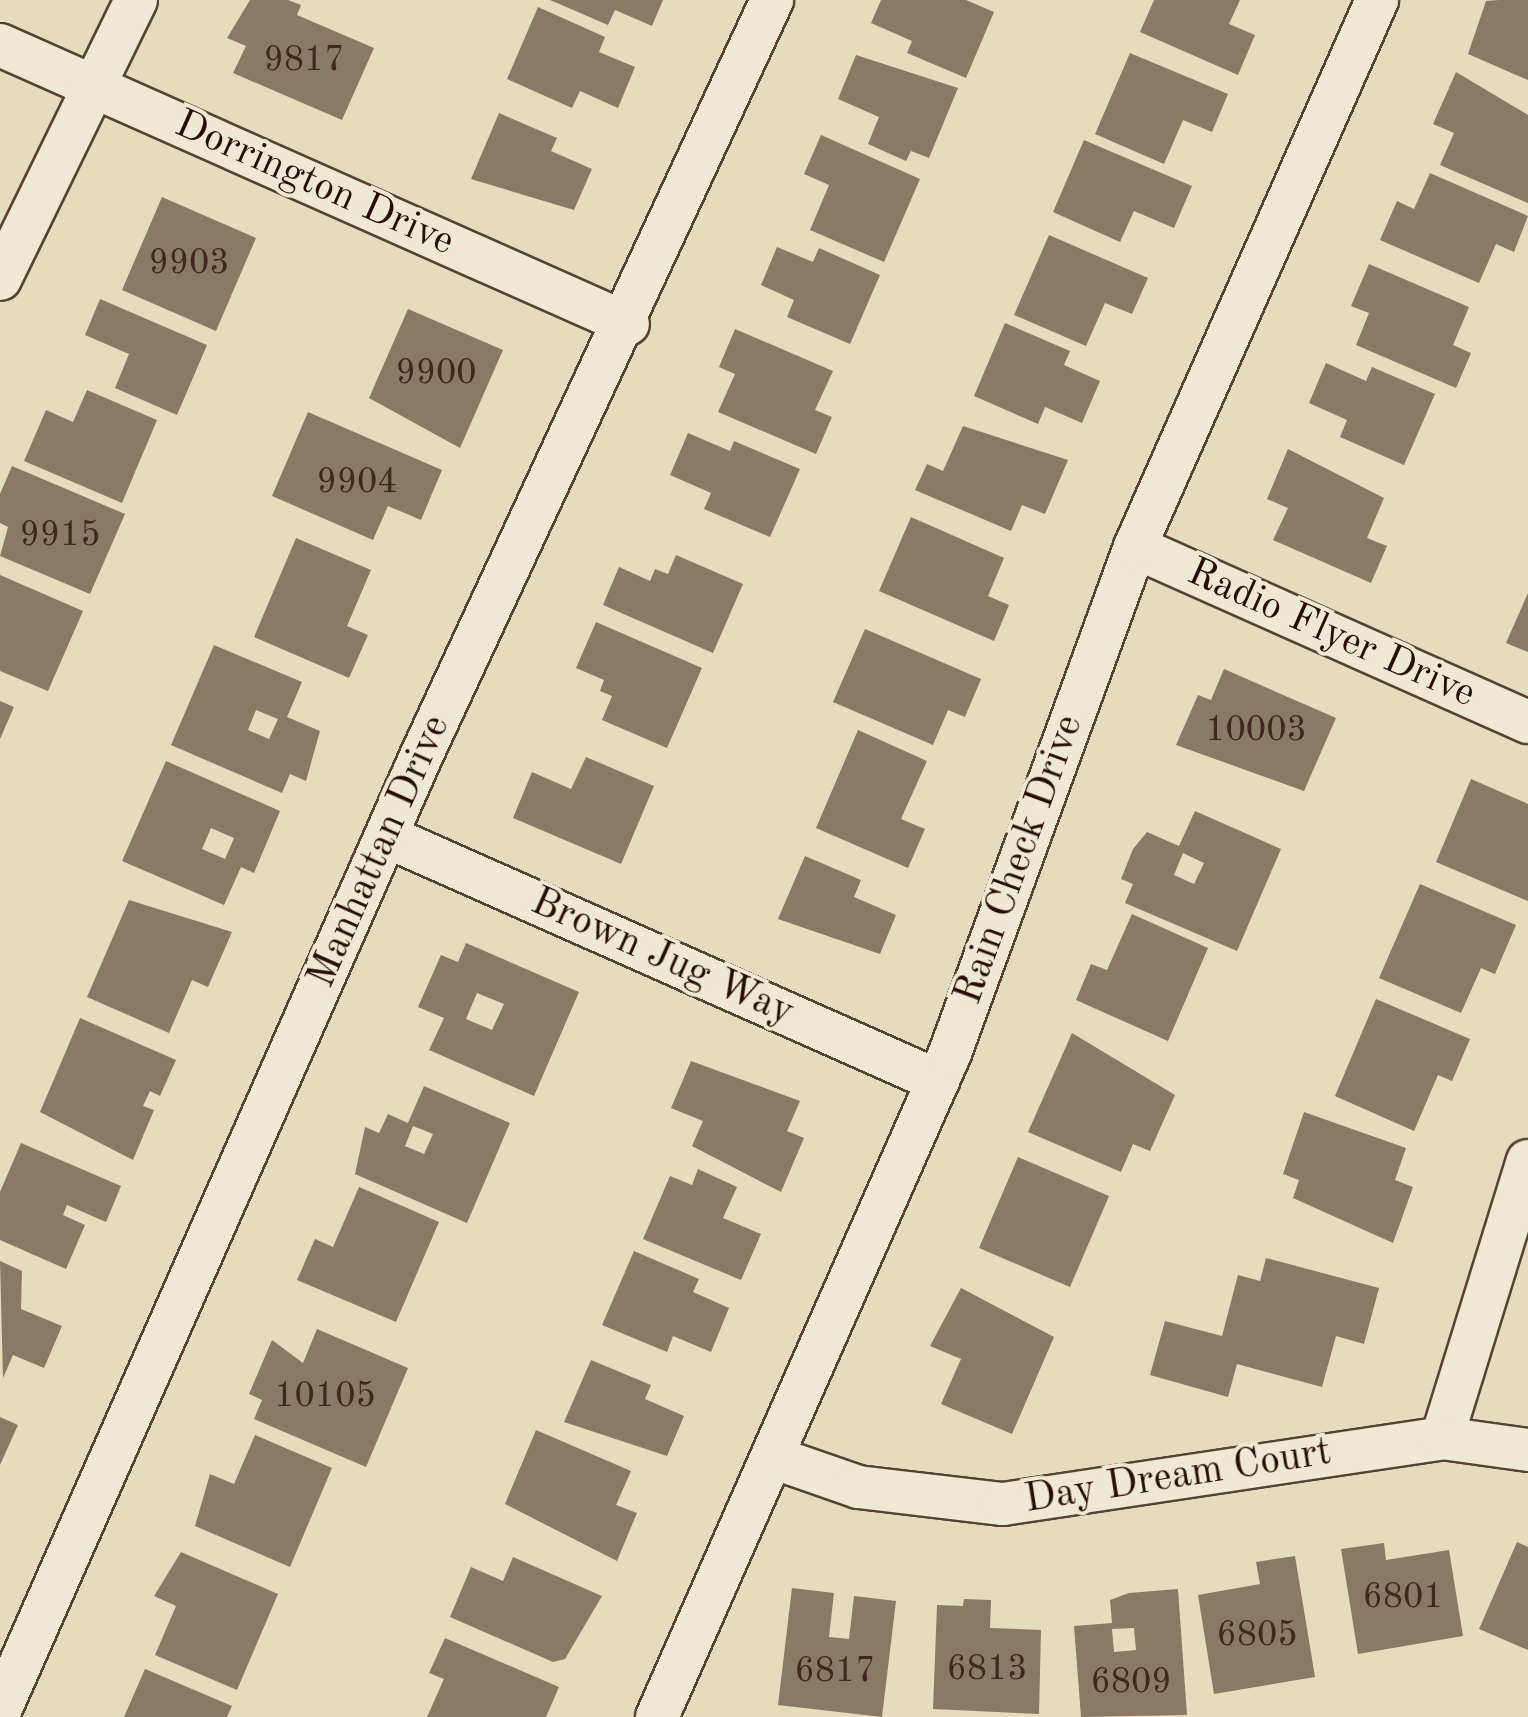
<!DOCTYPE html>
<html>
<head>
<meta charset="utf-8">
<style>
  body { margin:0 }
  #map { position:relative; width:1528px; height:1717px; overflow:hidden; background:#e5dcbd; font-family:"Old Standard TT",serif }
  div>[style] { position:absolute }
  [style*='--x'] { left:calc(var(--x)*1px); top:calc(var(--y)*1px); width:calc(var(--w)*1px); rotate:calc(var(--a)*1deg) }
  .building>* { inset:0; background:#8a7964 }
  .roads { filter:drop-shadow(2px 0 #564232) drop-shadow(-2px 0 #564232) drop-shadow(0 2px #564232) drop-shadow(0 -2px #564232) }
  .street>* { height:42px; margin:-21px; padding:0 21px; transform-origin:21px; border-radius:21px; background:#eee8d4 }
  span { translate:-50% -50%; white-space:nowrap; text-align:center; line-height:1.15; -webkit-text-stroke:8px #eee8d4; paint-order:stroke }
  .number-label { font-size:35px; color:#40291c }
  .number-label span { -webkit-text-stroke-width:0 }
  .street-label { font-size:40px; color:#270e04 }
</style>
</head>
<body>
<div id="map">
  <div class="building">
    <i style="clip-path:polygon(250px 0,288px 0,301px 5px,297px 15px,374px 48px,342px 120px,233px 73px,246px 46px,227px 38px)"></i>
    <i style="clip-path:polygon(550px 0,663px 0,652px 26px,615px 10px,608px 25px)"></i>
    <i style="clip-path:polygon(881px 0,966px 0,994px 12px,966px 78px,907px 53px,912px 41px,871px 23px)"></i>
    <i style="clip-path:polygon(1154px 0,1240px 0,1229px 24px,1255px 35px,1238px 75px,1140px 32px)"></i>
    <i style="clip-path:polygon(1499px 0,1528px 0,1528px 80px,1468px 54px,1486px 1px)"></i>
    <i style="clip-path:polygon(538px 7px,605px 37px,599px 52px,635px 67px,618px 108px,580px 91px,572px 108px,507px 79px)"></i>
    <i style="clip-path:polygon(1130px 53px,1228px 94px,1212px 132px,1183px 120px,1164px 164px,1095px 134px)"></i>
    <i style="clip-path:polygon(856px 55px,958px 88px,929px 158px,911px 151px,906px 161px,868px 144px,879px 117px,838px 99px)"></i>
    <i style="clip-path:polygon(1456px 72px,1528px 115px,1528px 203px,1440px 165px,1454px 133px,1433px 124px)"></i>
    <i style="clip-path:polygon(499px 113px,557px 138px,551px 151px,592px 169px,574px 210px,471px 179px)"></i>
    <i style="clip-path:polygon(821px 135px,920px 179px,884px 262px,810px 230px,829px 185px,804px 174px)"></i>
    <i style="clip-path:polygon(1084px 140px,1192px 186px,1174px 228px,1134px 211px,1120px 242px,1053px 212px)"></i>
    <i style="clip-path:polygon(1430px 173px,1528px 216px,1514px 252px,1496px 244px,1479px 283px,1380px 240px,1397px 201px,1414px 209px)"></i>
    <i style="clip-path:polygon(162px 197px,256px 238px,216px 331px,122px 290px)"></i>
    <i style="clip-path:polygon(1049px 235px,1148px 278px,1132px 314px,1105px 303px,1086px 346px,1014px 315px)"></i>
    <i style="clip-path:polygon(777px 247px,813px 262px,819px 248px,880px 275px,850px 344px,787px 317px,794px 300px,761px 285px)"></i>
    <i style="clip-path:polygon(1369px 264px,1469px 307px,1453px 345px,1471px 353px,1456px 388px,1356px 345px,1369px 313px,1351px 306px)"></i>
    <i style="clip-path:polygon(100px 299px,207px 345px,177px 415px,115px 388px,129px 354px,85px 335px)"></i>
    <i style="clip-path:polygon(408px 309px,503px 350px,460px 448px,369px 398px)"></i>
    <i style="clip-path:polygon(1005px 323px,1070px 351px,1064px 365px,1100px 381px,1082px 423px,1045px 407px,1038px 424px,974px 396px)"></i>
    <i style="clip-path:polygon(735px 329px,833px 371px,815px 410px,832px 417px,816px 454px,718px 412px,735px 374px,719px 367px)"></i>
    <i style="clip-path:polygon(1326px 363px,1366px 381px,1372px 367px,1435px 394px,1404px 465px,1340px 437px,1347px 420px,1309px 403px)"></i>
    <i style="clip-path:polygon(87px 390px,157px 420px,122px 503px,24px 461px,46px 410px,73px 422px)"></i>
    <i style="clip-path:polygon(308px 412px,442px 470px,421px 520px,388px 506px,373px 540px,272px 496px)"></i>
    <i style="clip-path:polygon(963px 426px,1068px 460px,1045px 514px,1022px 505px,1011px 531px,915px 490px,927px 464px,943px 471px)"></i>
    <i style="clip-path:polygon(688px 433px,730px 451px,734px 441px,800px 469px,770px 537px,704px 509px,711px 493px,670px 475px)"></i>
    <i style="clip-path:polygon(1288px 449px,1384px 498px,1367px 538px,1387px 546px,1371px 583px,1273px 540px,1288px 508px,1267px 499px)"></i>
    <i style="clip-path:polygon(12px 466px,125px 514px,90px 594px,0 556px,8px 527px,0 523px,0 494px)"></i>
    <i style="clip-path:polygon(911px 517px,1004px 558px,988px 596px,1009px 605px,994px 641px,879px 591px)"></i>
    <i style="clip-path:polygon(296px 538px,371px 570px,347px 626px,368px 635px,349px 678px,254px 637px)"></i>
    <i style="clip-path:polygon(676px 555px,743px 584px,713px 653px,603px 605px,619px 567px,650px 581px,655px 569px,668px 574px)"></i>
    <i style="clip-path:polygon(0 575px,83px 611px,48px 691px,0 671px)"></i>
    <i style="clip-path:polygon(1528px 593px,1528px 652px,1506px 643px)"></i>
    <i style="clip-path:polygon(596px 622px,702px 668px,667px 748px,602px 720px,612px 696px,600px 691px,604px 680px,576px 668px)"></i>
    <i style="clip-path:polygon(865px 629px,981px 679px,965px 717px,948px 710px,933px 745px,833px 702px)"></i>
    <i style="clip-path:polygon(evenodd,214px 645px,302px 682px,287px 717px,320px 731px,306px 781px,290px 774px,282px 793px,171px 745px,214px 645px,256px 710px,278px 719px,269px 739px,248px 730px,256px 710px)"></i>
    <i style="clip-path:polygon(1224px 669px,1336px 718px,1304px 791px,1176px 745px,1198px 695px,1211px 700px)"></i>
    <i style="clip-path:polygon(0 701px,14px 707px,0 739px)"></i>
    <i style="clip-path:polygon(858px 730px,927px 761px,901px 819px,925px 829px,908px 868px,816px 828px)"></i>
    <i style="clip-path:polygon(586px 757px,654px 786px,621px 864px,513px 818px,532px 772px,571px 789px)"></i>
    <i style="clip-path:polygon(evenodd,166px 761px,280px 811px,254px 873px,241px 867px,224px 905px,122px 861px,166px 761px,211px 828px,234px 838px,225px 859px,202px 849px,211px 828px)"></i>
    <i style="clip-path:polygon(1471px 779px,1528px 804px,1528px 901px,1436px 862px)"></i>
    <i style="clip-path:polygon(evenodd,1195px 811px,1281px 849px,1237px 951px,1125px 903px,1133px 884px,1121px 879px,1133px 849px,1147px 832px,1179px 846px,1195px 811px,1183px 853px,1204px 863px,1194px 884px,1174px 875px,1183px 853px)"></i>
    <i style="clip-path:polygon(805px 856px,861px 880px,854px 897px,896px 915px,880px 954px,778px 919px)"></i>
    <i style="clip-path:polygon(1420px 884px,1516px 925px,1495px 974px,1481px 968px,1461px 1013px,1379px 978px)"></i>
    <i style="clip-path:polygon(129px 900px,232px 932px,208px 987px,192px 980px,169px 1033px,87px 997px)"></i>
    <i style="clip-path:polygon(1132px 914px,1208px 948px,1168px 1041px,1076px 1000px,1091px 964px,1107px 970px)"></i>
    <i style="clip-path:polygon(evenodd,466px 943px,579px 992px,534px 1096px,429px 1050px,444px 1018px,418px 1007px,441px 955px,458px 962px,466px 943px,477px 993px,504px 1004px,492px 1030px,466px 1019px,477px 993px)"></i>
    <i style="clip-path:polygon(1376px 999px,1470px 1039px,1452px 1081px,1438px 1075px,1414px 1131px,1335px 1096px)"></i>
    <i style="clip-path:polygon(80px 1018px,176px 1060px,160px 1096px,150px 1091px,143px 1106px,154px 1110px,133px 1160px,40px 1112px)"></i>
    <i style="clip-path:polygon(1072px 1033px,1175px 1095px,1150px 1151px,1133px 1144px,1121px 1172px,1028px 1132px)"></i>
    <i style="clip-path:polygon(691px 1061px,800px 1101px,787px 1131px,804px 1138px,781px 1192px,692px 1146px,703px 1121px,671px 1108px)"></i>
    <i style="clip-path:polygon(evenodd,424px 1086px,510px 1123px,467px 1223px,355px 1174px,365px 1127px,379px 1133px,388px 1114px,408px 1123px,424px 1086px,413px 1126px,433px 1134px,424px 1154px,405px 1146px,413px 1126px)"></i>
    <i style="clip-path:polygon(1304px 1112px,1406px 1148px,1395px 1180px,1413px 1187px,1393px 1243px,1293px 1198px,1299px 1180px,1283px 1174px)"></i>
    <i style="clip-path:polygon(21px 1143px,121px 1186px,106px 1222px,67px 1205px,63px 1215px,85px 1225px,66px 1269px,0 1240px,0 1192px)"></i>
    <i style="clip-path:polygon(1018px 1157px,1109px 1196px,1070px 1287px,979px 1248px)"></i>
    <i style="clip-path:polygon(698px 1169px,737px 1187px,723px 1218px,761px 1234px,741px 1280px,643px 1239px,670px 1176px,692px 1185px)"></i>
    <i style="clip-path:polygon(359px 1187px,439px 1222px,396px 1322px,297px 1280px,315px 1239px,333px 1247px)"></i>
    <i style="clip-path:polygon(634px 1251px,699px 1279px,693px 1292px,729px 1308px,711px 1352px,673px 1336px,667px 1352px,602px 1325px)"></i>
    <i style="clip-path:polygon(1266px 1258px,1379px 1288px,1364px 1344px,1336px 1336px,1322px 1387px,1237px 1364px,1228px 1397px,1150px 1375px,1165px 1321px,1222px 1336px,1238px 1275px,1260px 1281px)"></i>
    <i style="clip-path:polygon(0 1261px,22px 1271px,21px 1309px,62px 1326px,44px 1368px,13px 1355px,3px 1378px)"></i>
    <i style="clip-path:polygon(961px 1288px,1054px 1337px,1012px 1434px,941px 1404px,961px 1359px,930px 1346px)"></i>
    <i style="clip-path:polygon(317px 1329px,408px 1368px,366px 1467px,254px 1419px,262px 1400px,249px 1394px,272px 1340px,303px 1363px)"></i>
    <i style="clip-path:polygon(591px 1360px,651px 1385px,645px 1399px,684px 1416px,667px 1456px,564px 1422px)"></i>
    <i style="clip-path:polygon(0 1417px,18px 1425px,0 1465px)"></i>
    <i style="clip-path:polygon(536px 1430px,631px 1471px,616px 1505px,637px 1513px,617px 1561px,505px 1504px)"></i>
    <i style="clip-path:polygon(255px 1435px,332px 1468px,290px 1567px,195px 1526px,210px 1474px,234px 1484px)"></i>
    <i style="clip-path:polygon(1517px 1542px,1528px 1547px,1528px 1650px,1479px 1629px)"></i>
    <i style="clip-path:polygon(1384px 1543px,1386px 1560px,1449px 1550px,1463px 1636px,1358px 1654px,1341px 1549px)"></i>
    <i style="clip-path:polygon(181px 1552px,278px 1594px,237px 1690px,155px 1655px,176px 1606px,154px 1596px)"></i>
    <i style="clip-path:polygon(1295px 1556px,1315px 1677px,1214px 1694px,1198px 1595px,1260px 1584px,1256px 1562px)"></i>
    <i style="clip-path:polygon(513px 1557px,602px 1596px,565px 1659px,553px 1662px,450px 1617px,471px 1567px,503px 1581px)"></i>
    <i style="clip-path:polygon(792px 1588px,834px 1593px,829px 1637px,849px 1639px,854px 1596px,896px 1601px,882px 1717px,778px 1705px)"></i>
    <i style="clip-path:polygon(evenodd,1178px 1589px,1187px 1715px,1081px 1717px,1074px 1626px,1112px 1623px,1110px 1600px,1129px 1593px,1178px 1589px,1134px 1628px,1136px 1650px,1114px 1652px,1112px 1629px,1134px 1628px)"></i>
    <i style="clip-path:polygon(964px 1599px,991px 1600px,990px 1628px,1041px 1630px,1039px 1714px,933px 1709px,937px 1605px,963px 1606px)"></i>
    <i style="clip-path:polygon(445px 1638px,559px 1687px,546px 1717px,427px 1717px,444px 1679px,429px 1673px)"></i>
    <i style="clip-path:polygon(145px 1669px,232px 1706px,227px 1717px,124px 1717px)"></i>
  </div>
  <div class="roads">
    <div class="street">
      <i style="--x:0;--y:45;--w:687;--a:23.95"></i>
      <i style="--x:0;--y:279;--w:310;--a:-64"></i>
      <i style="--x:1135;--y:547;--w:430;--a:24"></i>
      <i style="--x:386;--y:836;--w:604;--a:23.93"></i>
      <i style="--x:1442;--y:1438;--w:290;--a:-72.8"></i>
      <i style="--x:772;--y:1457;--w:91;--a:19.2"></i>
      <i style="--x:858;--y:1487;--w:146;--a:6.7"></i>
      <i style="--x:1003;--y:1504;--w:444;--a:-8.5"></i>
      <i style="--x:1442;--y:1438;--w:87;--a:7.9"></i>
      <i style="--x:0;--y:1710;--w:1047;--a:-66.18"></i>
      <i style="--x:423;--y:752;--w:829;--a:-65.1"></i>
      <i style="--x:657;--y:1717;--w:726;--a:-66.19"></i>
      <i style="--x:950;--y:1053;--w:539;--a:-69.92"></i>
      <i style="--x:1135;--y:547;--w:598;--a:-66.13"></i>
    </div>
  </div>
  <div class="number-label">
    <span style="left:304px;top:61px">9817</span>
    <span style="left:189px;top:264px">9903</span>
    <span style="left:436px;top:374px">9900</span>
    <span style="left:357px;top:483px">9904</span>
    <span style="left:60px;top:536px">9915</span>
    <span style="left:1256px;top:731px">10003</span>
    <span style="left:325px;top:1397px">10105</span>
    <span style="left:1403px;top:1598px">6801</span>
    <span style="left:1257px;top:1636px">6805</span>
    <span style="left:987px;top:1670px">6813</span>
    <span style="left:835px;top:1672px">6817</span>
    <span style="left:1131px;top:1683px">6809</span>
  </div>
  <div class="street-label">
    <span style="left:314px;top:184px;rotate:24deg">Dorrington Drive</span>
    <span style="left:1331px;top:634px;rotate:24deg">Radio Flyer Drive</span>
    <span style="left:380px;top:852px;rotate:-66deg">Manhattan Drive</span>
    <span style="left:1020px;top:860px;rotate:-70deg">Rain Check Drive</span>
    <span style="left:662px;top:958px;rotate:24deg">Brown Jug Way</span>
    <span style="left:1178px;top:1477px;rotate:-9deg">Day Dream Court</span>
  </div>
</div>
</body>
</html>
